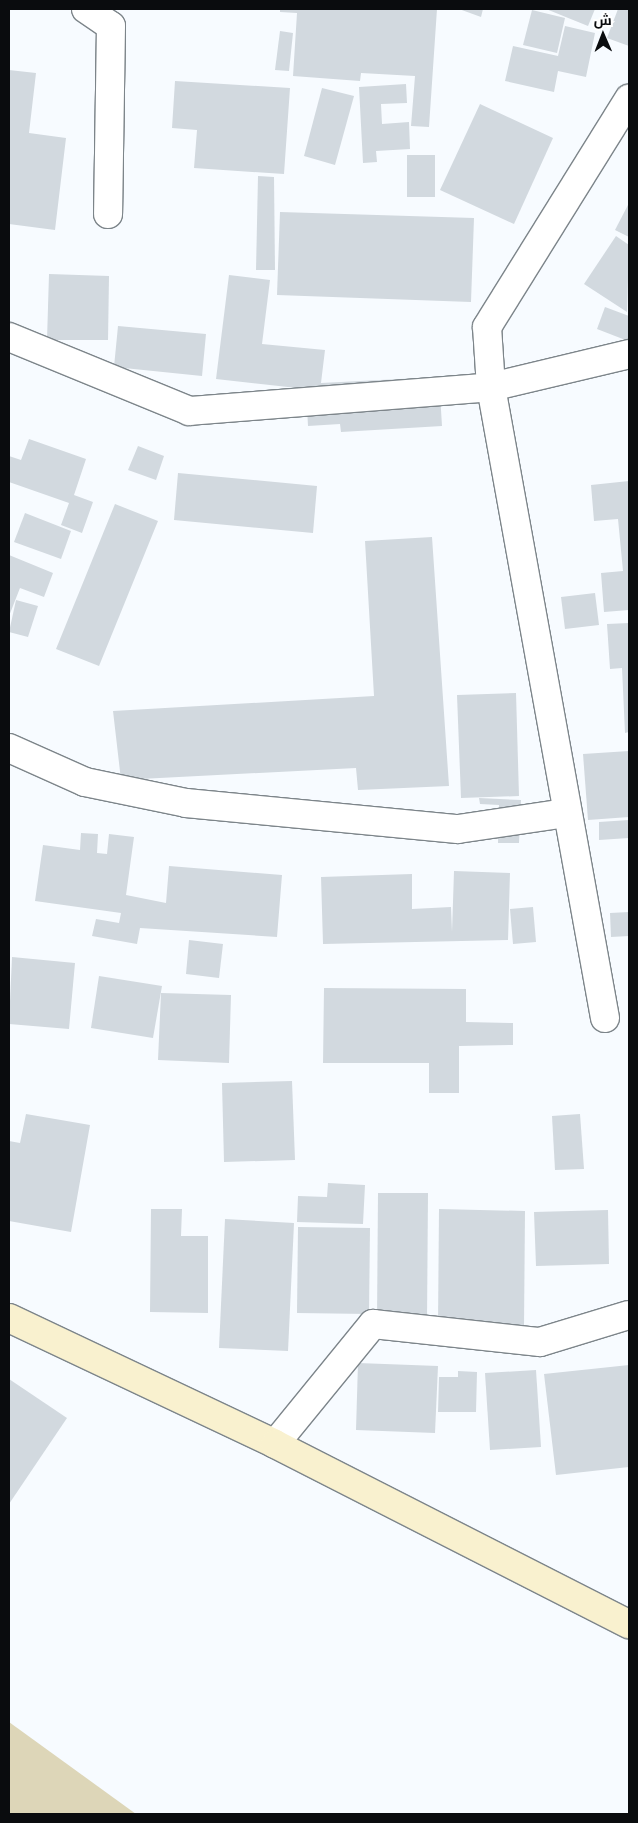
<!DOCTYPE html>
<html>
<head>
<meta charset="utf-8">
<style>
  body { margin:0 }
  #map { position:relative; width:638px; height:1823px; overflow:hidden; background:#f7fbff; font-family:"Roboto Condensed",Cairo,sans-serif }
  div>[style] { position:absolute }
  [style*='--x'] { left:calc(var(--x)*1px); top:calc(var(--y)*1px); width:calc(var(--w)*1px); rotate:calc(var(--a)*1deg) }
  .green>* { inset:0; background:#ddd6b8 }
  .building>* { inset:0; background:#d2d9df }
  .roads { filter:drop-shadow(1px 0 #7d858a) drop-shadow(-1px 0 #7d858a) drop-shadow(0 1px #7d858a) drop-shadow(0 -1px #7d858a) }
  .minor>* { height:28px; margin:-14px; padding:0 14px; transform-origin:14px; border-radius:14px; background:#fff }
  .secondary>* { height:28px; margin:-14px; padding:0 14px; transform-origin:14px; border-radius:14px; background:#f9f1cf }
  span { translate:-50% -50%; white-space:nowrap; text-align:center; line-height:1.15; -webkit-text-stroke:5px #fff; paint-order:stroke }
  .frame { position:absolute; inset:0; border:10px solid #0a0c0e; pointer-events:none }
  .north { position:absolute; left:578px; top:10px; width:50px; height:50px; -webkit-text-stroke:4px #fff; paint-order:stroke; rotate:359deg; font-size:14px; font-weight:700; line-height:20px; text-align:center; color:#0a0c0e }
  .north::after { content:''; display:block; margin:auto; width:18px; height:22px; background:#0a0c0e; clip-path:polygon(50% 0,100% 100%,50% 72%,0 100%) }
</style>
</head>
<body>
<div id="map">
  <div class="green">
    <i style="clip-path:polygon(9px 1722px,136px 1814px,9px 1814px)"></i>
  </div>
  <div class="building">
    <i style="clip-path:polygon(280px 9px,437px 9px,429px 127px,411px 126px,415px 76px,361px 73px,360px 81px,293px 76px,297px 13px,280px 12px)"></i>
    <i style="clip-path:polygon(459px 9px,483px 9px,481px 17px)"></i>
    <i style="clip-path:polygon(546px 9px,595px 9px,588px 26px)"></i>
    <i style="clip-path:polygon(618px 9px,629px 9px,629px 46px,607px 38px)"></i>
    <i style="clip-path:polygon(532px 10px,565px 18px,557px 53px,523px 45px)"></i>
    <i style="clip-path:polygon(565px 26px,595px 33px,586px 77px,558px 71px,554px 92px,505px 81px,513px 46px,558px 56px)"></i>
    <i style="clip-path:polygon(280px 31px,293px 33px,289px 71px,275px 70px)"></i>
    <i style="clip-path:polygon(9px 70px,36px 73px,29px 133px,66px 138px,55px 230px,9px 224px)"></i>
    <i style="clip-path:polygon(175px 81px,290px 88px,284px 174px,194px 168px,197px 130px,172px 128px)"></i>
    <i style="clip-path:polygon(406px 84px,407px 103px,381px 104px,382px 124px,409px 122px,410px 149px,376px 151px,377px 162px,363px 163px,359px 87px)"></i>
    <i style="clip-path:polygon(322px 88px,354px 96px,335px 165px,304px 156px)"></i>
    <i style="clip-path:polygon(480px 104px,553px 138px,514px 224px,440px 190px)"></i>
    <i style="clip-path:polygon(407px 155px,435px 155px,435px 197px,407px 197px)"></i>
    <i style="clip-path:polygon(258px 176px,274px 177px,275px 270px,256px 270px)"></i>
    <i style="clip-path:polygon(629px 203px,629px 237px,615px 230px)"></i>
    <i style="clip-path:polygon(280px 212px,474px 218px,471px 302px,277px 295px)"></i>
    <i style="clip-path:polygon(616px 236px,629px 245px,627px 312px,584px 284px)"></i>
    <i style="clip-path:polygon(49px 274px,109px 276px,108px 340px,47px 340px)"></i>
    <i style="clip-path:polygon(229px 275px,270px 280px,262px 344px,325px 350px,321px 383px,439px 377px,442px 426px,341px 432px,340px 424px,308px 426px,306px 389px,216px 379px)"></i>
    <i style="clip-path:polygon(605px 307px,629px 316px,628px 341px,597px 329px)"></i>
    <i style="clip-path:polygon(118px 326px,206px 334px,202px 376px,114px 367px)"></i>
    <i style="clip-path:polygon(29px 439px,86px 459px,74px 495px,93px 502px,82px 533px,61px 525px,69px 503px,9px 482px,9px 456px,21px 460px)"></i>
    <i style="clip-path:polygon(138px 446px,164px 456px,156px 480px,128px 470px)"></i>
    <i style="clip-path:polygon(178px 473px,317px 486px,313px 533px,174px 520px)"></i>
    <i style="clip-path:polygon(629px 481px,629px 610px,604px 612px,601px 573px,623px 571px,618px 519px,594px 521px,591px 485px)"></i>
    <i style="clip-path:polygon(115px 504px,158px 521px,99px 666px,56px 649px)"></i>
    <i style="clip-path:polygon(25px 513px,71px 531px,61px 559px,14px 542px)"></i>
    <i style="clip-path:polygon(432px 537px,449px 786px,358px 790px,356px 768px,121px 780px,113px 711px,374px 696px,365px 541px)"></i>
    <i style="clip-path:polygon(9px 555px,53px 573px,44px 597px,20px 588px,9px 616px)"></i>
    <i style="clip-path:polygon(595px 593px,599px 625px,565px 629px,561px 597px)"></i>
    <i style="clip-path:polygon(16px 600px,38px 606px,28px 637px,9px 632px)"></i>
    <i style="clip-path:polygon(629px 623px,629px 732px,625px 733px,622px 668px,610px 669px,607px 624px)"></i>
    <i style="clip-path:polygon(516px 693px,519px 796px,461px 798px,457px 695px)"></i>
    <i style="clip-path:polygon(629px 751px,629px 817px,588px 820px,583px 754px)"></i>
    <i style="clip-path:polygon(479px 798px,521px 800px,519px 843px,498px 843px,499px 805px,480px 804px)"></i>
    <i style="clip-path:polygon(629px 820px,629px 838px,599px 840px,599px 822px)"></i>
    <i style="clip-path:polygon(81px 833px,98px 834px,97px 853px,107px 854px,109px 834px,134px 837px,126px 895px,166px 903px,169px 866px,282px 875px,277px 937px,140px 928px,137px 944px,92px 936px,96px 919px,119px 923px,121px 913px,35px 901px,43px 845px,80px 850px)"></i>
    <i style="clip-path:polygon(454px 871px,510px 873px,508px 940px,323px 944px,321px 877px,412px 874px,412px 909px,451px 907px,452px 932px)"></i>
    <i style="clip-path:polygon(533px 907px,536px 942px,513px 944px,510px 909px)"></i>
    <i style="clip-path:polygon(629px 912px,629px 936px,611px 937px,610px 913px)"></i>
    <i style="clip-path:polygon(189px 940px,223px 944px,219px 978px,186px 974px)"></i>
    <i style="clip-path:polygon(12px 957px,75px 963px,69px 1029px,9px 1024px)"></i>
    <i style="clip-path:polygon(99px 976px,162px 986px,153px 1038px,91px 1028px)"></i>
    <i style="clip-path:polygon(324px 988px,466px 989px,466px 1022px,513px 1023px,513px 1045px,459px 1046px,459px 1093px,429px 1093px,429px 1063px,323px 1063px)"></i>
    <i style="clip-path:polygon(161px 993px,231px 995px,229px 1063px,158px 1060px)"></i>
    <i style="clip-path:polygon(292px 1081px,295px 1160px,224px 1162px,222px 1083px)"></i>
    <i style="clip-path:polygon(26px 1114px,90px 1125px,71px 1232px,9px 1221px,9px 1141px,20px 1143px)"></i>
    <i style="clip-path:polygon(580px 1114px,584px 1169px,555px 1170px,552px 1116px)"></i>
    <i style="clip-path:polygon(328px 1183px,365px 1185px,363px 1224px,297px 1222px,298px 1196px,327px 1197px)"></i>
    <i style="clip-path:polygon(378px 1193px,428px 1193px,427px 1321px,377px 1320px)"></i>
    <i style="clip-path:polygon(151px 1209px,182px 1209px,181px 1236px,208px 1236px,208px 1313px,150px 1312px)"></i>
    <i style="clip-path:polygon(439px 1209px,525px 1211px,524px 1326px,438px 1325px)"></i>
    <i style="clip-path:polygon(608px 1210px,609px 1264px,536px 1266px,534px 1212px)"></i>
    <i style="clip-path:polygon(225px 1219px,294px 1223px,288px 1351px,219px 1348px)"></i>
    <i style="clip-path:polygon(298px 1227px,370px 1228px,369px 1314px,297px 1313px)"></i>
    <i style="clip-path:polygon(358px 1363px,438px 1366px,435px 1433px,356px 1430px)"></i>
    <i style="clip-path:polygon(629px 1365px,629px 1467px,556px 1475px,544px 1374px)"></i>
    <i style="clip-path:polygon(536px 1370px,541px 1447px,490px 1450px,485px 1373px)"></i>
    <i style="clip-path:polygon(458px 1371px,477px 1372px,476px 1412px,438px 1412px,439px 1377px,458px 1377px)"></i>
    <i style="clip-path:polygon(9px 1379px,67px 1418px,9px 1504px)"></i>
  </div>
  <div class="roads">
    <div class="minor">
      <i style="--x:86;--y:9;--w:30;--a:34"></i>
      <i style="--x:111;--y:26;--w:188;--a:90.9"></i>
      <i style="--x:9;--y:337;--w:195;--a:22.3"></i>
      <i style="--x:189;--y:411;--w:303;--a:-4.5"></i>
      <i style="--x:491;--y:387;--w:142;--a:-13.4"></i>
      <i style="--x:9;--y:748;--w:83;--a:24.1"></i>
      <i style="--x:85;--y:782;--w:103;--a:11.7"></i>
      <i style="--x:186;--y:803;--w:273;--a:5.5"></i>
      <i style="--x:458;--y:829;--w:110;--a:-8.4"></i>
      <i style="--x:605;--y:1018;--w:641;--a:-100.24"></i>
      <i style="--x:491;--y:387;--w:60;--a:-93.8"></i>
      <i style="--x:487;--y:327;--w:269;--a:-58.1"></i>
      <i style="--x:275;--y:1444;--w:155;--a:-50.8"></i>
      <i style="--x:373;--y:1324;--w:168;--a:6.2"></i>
      <i style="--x:540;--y:1342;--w:93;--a:-16.9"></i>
    </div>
    <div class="secondary">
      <i style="--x:9;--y:1318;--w:294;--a:25.3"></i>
      <i style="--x:275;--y:1444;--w:397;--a:27"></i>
    </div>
  </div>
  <div class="frame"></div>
  <div class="north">ش</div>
</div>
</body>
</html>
